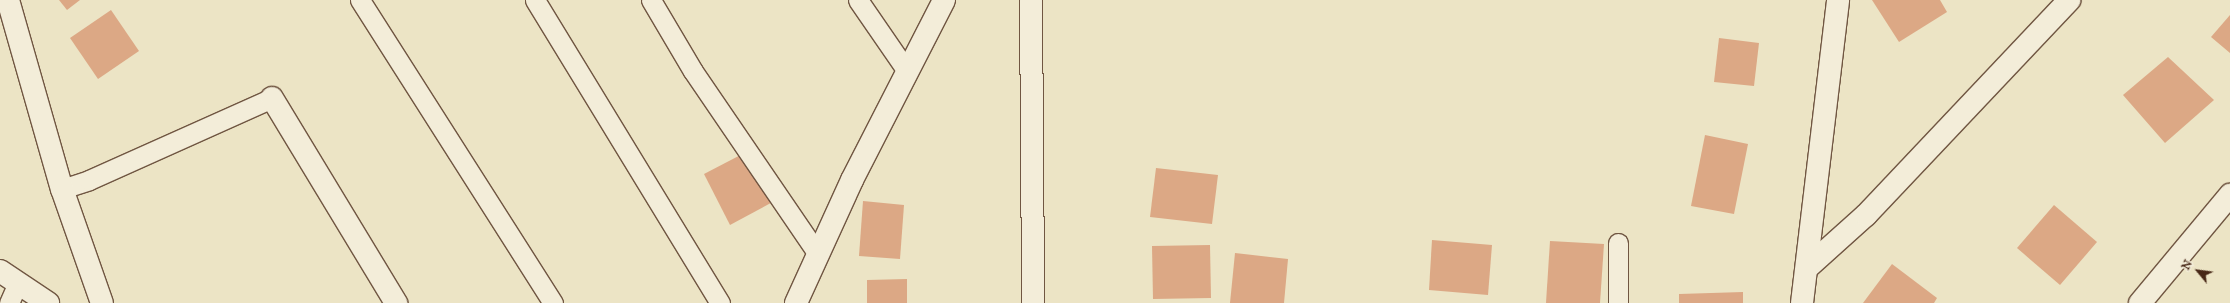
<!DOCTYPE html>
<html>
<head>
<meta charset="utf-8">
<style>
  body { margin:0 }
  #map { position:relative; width:2230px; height:303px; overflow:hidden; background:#ece4c5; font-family:"IM FELL Great Primer",serif }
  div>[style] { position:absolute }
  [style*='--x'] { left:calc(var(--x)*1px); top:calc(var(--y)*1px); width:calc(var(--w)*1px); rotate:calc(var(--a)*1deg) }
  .building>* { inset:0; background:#dca885 }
  .roads { filter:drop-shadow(1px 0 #705642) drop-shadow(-1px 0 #705642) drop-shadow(0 1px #705642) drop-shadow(0 -1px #705642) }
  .lane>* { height:19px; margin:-9.5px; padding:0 9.5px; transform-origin:9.5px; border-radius:9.5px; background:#f3edd9 }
  .street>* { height:22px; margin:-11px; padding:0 11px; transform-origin:11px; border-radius:11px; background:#f3edd9 }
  span { translate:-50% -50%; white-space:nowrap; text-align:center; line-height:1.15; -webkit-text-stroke:4px #f3edd9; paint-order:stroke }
  .north { position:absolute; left:2178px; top:251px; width:40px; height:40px; -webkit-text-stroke:3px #f3edd9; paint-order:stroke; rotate:299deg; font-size:11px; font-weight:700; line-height:16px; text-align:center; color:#472716 }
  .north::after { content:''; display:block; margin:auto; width:14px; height:18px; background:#472716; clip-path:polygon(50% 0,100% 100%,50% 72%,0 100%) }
</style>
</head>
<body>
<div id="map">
  <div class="building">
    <i style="clip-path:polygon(59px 0,80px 0,67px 10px)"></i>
    <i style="clip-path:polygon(1872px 0,1940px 0,1947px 12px,1899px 42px)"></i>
    <i style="clip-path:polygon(111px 10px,139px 51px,98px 79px,70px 38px)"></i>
    <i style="clip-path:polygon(2230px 15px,2230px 53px,2211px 37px)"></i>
    <i style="clip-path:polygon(1719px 38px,1759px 43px,1754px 86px,1714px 82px)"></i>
    <i style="clip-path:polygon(2168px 57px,2214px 100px,2165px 143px,2123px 95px)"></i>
    <i style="clip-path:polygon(1705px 135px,1748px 144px,1734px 214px,1691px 206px)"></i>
    <i style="clip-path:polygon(754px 148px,780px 198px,730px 225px,704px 174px)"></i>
    <i style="clip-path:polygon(1156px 168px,1218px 175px,1212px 224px,1150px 217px)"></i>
    <i style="clip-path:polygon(863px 201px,904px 205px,900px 259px,859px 256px)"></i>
    <i style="clip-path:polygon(2054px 205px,2097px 242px,2060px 285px,2017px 248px)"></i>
    <i style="clip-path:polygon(1432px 240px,1492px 245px,1488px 295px,1429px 290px)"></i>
    <i style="clip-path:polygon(1550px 241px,1604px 244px,1600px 303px,1546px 303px)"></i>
    <i style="clip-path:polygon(1210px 245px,1211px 298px,1153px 299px,1152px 246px)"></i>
    <i style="clip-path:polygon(1235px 253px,1288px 259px,1284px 303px,1230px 303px)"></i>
    <i style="clip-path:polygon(1892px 264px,1937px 298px,1934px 303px,1863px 303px)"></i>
    <i style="clip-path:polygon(907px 279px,907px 303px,867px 303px,867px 280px)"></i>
    <i style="clip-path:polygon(1743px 292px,1743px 303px,1679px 303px,1679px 294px)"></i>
  </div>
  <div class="roads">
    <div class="lane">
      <i style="--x:360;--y:0;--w:359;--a:57.5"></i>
      <i style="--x:535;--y:0;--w:355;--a:58.6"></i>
      <i style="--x:651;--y:0;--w:82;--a:59.4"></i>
      <i style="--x:693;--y:71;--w:222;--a:55.7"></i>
      <i style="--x:858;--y:0;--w:86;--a:55.4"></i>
      <i style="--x:62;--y:189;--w:28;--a:-18"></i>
      <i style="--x:89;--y:180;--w:201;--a:-24.1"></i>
      <i style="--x:9;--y:303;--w:22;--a:-66"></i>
      <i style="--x:1618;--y:303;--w:60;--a:-90"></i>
    </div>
    <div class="street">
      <i style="--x:8;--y:0;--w:197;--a:74.1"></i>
      <i style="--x:62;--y:189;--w:121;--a:70.7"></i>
      <i style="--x:1031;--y:0;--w:303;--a:89.6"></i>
      <i style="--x:272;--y:98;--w:240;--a:58.8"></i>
      <i style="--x:1808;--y:267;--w:78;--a:-41.9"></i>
      <i style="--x:1866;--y:215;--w:296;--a:-46.6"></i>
      <i style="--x:0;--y:271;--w:58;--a:33.7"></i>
      <i style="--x:796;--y:303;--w:135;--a:-65.5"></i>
      <i style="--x:852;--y:180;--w:202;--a:-62.9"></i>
      <i style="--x:1802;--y:303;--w:305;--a:-83.2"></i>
      <i style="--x:2140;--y:303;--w:141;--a:-50.2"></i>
    </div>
  </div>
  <div class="north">N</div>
</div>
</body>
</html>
